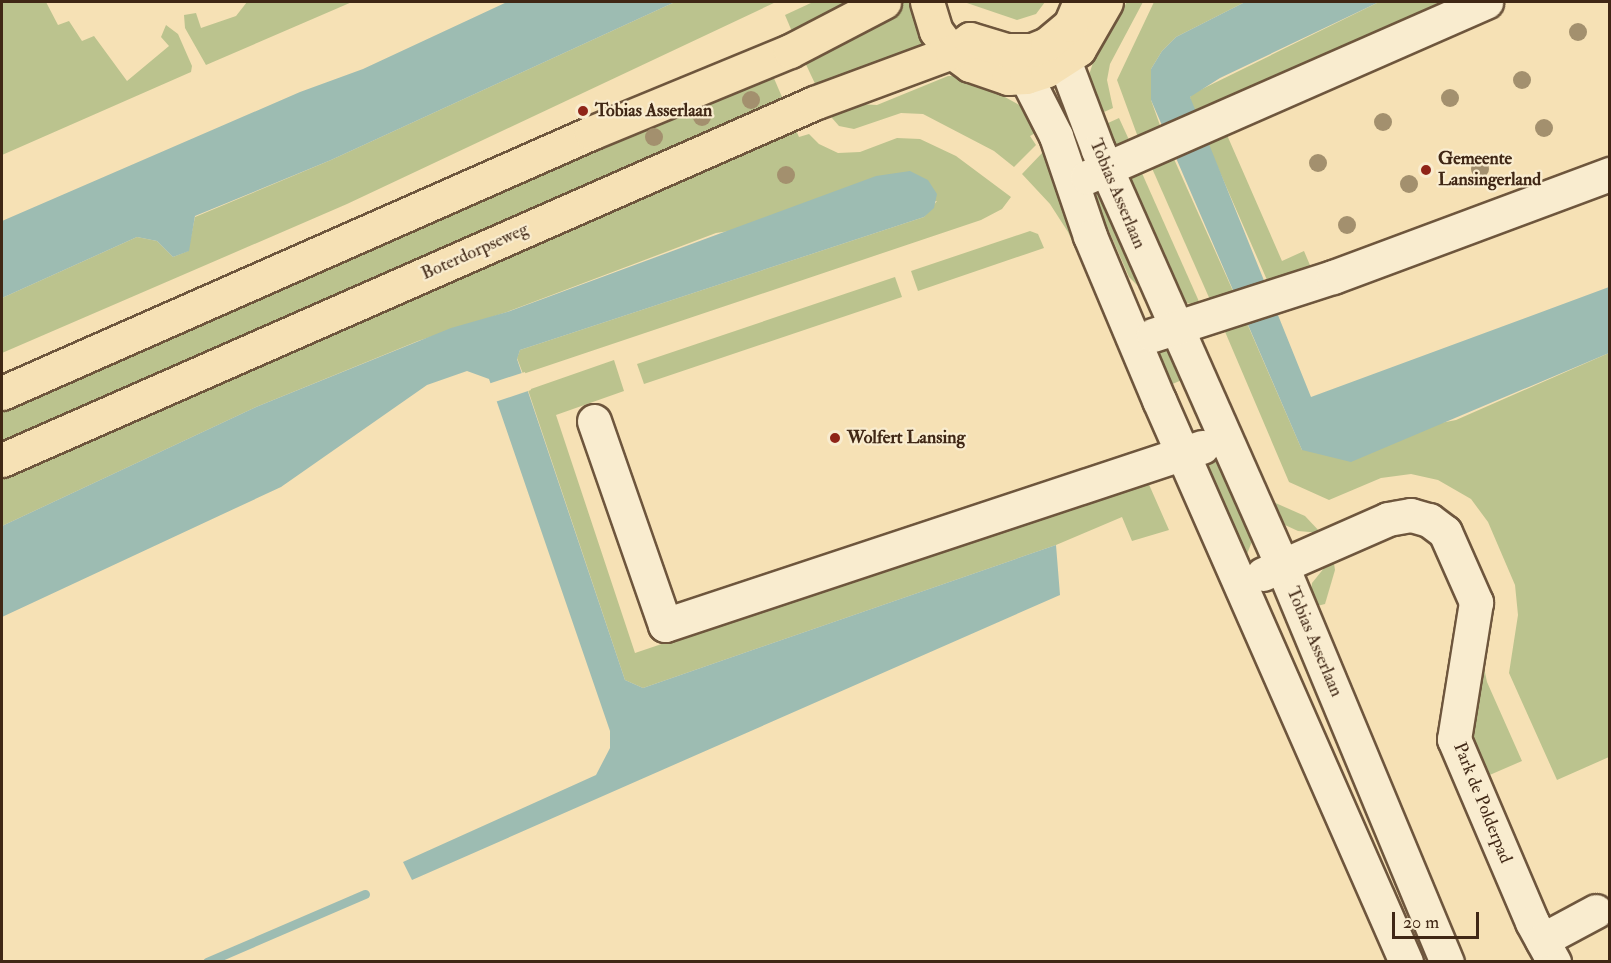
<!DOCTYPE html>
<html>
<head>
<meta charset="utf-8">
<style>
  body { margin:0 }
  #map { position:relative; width:1611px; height:963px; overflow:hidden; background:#f6e1b5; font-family:"IM FELL Double Pica",serif }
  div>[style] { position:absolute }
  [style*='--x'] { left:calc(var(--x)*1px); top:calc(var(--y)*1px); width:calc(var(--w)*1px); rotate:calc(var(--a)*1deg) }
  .green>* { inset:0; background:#bbc38e }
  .water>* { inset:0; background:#9dbcb2 }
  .pier>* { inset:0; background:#f6e1b5 }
  .stream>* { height:9px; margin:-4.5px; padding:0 4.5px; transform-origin:4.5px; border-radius:4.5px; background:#9dbcb2 }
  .roads { filter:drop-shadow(2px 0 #6e563d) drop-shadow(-2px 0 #6e563d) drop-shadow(0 2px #6e563d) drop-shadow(0 -2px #6e563d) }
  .minor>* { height:33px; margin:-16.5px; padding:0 16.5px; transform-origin:16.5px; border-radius:16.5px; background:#f9eccf }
  .major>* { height:33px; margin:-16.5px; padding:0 16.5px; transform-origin:16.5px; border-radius:16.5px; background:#f6e1b5 }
  .trees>* { width:18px; height:18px; margin:-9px; border-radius:50%; background:#a3906e }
  .dots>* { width:16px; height:16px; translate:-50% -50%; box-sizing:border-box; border:3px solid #f9eccf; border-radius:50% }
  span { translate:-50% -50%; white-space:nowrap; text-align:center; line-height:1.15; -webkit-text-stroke:4.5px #f9eccf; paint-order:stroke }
  .poi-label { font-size:18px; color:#402715; font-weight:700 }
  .left { translate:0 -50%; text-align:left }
  .street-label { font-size:18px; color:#402715 }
  .frame { position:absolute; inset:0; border:3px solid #402715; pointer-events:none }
  .scale { position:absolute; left:1392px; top:912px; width:87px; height:27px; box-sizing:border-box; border:3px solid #402715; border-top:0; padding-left:8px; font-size:18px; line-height:21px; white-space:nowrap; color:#402715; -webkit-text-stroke:4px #f9eccf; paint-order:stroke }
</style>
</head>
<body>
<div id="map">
  <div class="green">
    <i style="clip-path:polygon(2px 2px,46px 2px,58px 25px,69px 21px,82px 41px,94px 36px,127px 81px,169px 46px,161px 37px,166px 25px,178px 34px,192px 66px,191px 72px,2px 155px)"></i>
    <i style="clip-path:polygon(247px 2px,352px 2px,206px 65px,185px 28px,184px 15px,196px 13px,201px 28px,236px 16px)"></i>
    <i style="clip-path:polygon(675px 2px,776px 2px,347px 204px,2px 353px,2px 298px,137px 237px,157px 241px,173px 257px,188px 251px,195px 217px,331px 160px)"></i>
    <i style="clip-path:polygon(813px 2px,867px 2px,793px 34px,785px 15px)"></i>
    <i style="clip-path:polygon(904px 2px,913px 2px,928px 43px,818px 90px,802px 56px,886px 19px)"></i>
    <i style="clip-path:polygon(964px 2px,1045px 2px,1036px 14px,1017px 20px)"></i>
    <i style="clip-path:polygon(1127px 2px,1143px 2px,1110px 64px,1107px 80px,1113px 108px,1104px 112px,1101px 105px,1093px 108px,1088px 95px,1089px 75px,1099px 44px)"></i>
    <i style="clip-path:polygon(1154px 2px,1245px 2px,1176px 37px,1162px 51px,1151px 69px,1151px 100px,1162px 131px,1139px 140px,1117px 80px)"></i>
    <i style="clip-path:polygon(1379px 2px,1454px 2px,1192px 111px,1190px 97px,1194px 93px)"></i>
    <i style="clip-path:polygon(769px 67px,786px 106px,2px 450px,2px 401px)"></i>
    <i style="clip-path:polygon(948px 76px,967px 76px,1023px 107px,1039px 131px,1030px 136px,1036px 145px,1014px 167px,994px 151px,923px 114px,901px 113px,854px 129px,839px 126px,825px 110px,838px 103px,877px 105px)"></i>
    <i style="clip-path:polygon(1119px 118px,1130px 142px,1107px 152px,1097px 128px)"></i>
    <i style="clip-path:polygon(792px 122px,799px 137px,809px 134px,819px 144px,838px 153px,860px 152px,897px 138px,920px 139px,956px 156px,1011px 197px,1002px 209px,981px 220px,523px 374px,517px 358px,520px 350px,924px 217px,937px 201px,716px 233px,507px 312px,418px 341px,256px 407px,2px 526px,2px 471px)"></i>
    <i style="clip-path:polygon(1227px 135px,1282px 261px,1304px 251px,1312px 270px,1279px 280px,1267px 280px,1208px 145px)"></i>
    <i style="clip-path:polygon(1044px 151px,1142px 397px,1068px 232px,1050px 204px,1022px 174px)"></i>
    <i style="clip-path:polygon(1174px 159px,1233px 291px,1211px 302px,1151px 166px)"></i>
    <i style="clip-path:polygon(1141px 171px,1201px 306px,1182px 302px,1119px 179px)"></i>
    <i style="clip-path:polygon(1103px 187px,1147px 295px,1129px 277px,1092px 192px)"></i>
    <i style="clip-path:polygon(1030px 231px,1038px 234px,1044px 248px,918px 291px,911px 271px)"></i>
    <i style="clip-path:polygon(895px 277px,902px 297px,644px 384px,637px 364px)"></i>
    <i style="clip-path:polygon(1246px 321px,1302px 450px,1456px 420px,1609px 353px,1609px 757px,1557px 780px,1509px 673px,1518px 615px,1515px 585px,1488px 522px,1471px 499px,1438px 480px,1411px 474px,1381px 478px,1329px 500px,1289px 482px,1223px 327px)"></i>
    <i style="clip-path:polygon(1169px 345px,1189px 377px,1163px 388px,1154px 353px)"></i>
    <i style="clip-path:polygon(614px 360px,624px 391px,556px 415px,635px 653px,1147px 480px,1169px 530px,1132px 541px,1122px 517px,1056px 545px,643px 688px,625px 680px,528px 390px)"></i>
    <i style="clip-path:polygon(1216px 459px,1222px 459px,1253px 539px,1247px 554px,1242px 553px,1203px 464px)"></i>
    <i style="clip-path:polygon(1271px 501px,1305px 516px,1321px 533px,1298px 531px,1285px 525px)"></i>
    <i style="clip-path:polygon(1333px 557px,1335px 570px,1325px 604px,1309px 608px,1312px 583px)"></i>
    <i style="clip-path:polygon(1482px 658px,1487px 682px,1522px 761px,1485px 777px,1469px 735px)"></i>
  </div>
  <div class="water">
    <i style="clip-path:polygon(507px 2px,675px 2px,331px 160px,195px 216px,189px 251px,173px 257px,157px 241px,137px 237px,2px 298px,2px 221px,300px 92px,363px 69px)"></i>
    <i style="clip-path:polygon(1245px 2px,1379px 2px,1220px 78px,1190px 97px,1311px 397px,1609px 287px,1609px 353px,1351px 462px,1302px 450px,1151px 100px,1151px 69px,1162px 51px,1176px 37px)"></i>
    <i style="clip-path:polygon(910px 171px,928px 180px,937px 194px,934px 208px,924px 217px,520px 350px,517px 359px,625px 680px,643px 688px,1056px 545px,1060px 595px,412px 880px,403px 862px,596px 775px,610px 748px,610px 731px,489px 379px,467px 371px,427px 385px,281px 487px,2px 617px,2px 526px,256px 407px,451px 328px,507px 312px,876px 176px)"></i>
  </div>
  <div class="pier">
    <i style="clip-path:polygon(525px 372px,531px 390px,495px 402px,488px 384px)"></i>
  </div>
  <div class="stream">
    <i style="--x:207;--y:962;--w:172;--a:-23.3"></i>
  </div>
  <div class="roads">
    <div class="minor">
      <i style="--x:1064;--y:60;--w:96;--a:69.3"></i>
      <i style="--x:1098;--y:150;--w:455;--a:66.1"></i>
      <i style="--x:1282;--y:566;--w:429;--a:67.4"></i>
      <i style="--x:1026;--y:77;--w:66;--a:63"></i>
      <i style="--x:1056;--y:136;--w:106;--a:71.2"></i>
      <i style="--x:1090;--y:236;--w:178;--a:67.2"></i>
      <i style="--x:1159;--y:400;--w:614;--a:66.27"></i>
      <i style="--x:1087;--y:177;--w:436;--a:-23.7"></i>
      <i style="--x:1153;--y:335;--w:189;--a:-17.9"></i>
      <i style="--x:1333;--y:277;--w:296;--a:-20.4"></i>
      <i style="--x:594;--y:421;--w:216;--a:70.8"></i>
      <i style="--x:665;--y:625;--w:566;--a:-18.34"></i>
      <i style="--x:1263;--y:574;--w:137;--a:-23.7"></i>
      <i style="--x:1388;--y:519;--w:23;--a:-10"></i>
      <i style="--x:1411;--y:515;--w:19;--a:16"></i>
      <i style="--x:1429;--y:520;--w:20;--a:37"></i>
      <i style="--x:1445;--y:532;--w:77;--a:66.1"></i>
      <i style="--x:1476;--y:602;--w:139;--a:99.1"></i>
      <i style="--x:1454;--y:739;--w:199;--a:66.9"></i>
      <i style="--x:1532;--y:922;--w:46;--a:61.2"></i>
      <i style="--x:1542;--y:940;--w:61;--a:-28.2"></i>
    </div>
    <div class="major">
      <i style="--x:927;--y:2;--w:30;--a:73"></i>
      <i style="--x:936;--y:31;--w:26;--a:53"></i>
      <i style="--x:952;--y:52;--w:22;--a:36"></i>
      <i style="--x:970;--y:65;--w:40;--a:18.9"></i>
      <i style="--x:1008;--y:78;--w:18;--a:-3"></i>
      <i style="--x:1026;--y:77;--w:22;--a:-18"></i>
      <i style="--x:1047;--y:70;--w:38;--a:-33"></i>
      <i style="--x:1079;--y:49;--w:54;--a:-60.1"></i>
      <i style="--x:2;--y:393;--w:644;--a:-23.82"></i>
      <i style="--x:591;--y:133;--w:215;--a:-22.4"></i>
      <i style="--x:790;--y:51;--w:106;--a:-27.5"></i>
      <i style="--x:2;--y:460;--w:887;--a:-23.73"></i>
      <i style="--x:814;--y:103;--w:147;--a:-20.3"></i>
      <i style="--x:952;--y:52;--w:22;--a:-36"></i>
      <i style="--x:970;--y:39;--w:38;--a:17"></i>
      <i style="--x:1006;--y:50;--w:26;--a:0"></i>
      <i style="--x:1032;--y:50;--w:16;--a:-22"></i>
      <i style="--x:1047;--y:44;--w:30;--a:-40"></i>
      <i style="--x:1070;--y:25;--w:25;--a:-67"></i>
    </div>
  </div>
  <div class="trees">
    <i style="left:1578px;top:32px"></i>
    <i style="left:1522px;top:80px"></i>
    <i style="left:1450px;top:98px"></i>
    <i style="left:751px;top:100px"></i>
    <i style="left:702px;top:117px"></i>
    <i style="left:1383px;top:122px"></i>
    <i style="left:1544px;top:128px"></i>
    <i style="left:654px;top:137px"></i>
    <i style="left:1318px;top:163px"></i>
    <i style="left:1480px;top:169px"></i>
    <i style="left:786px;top:175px"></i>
    <i style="left:1409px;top:184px"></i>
    <i style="left:1347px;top:225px"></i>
  </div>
  <div class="dots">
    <i style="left:583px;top:111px;background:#8f2418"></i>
    <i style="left:1426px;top:170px;background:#8f2418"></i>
    <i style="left:835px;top:438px;background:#8f2418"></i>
  </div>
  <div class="poi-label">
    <span class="left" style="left:595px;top:111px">Tobias Asserlaan</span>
    <span class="left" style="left:1438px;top:170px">Gemeente<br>Lansingerland</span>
    <span class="left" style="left:847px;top:438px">Wolfert Lansing</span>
  </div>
  <div class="street-label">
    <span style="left:1117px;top:194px;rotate:67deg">Tobias Asserlaan</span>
    <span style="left:475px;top:252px;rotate:-24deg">Boterdorpseweg</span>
    <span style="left:1314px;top:642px;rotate:67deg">Tobias Asserlaan</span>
    <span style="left:1482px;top:803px;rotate:68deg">Park de Polderpad</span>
  </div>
  <div class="frame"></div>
  <div class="scale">20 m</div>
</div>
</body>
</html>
